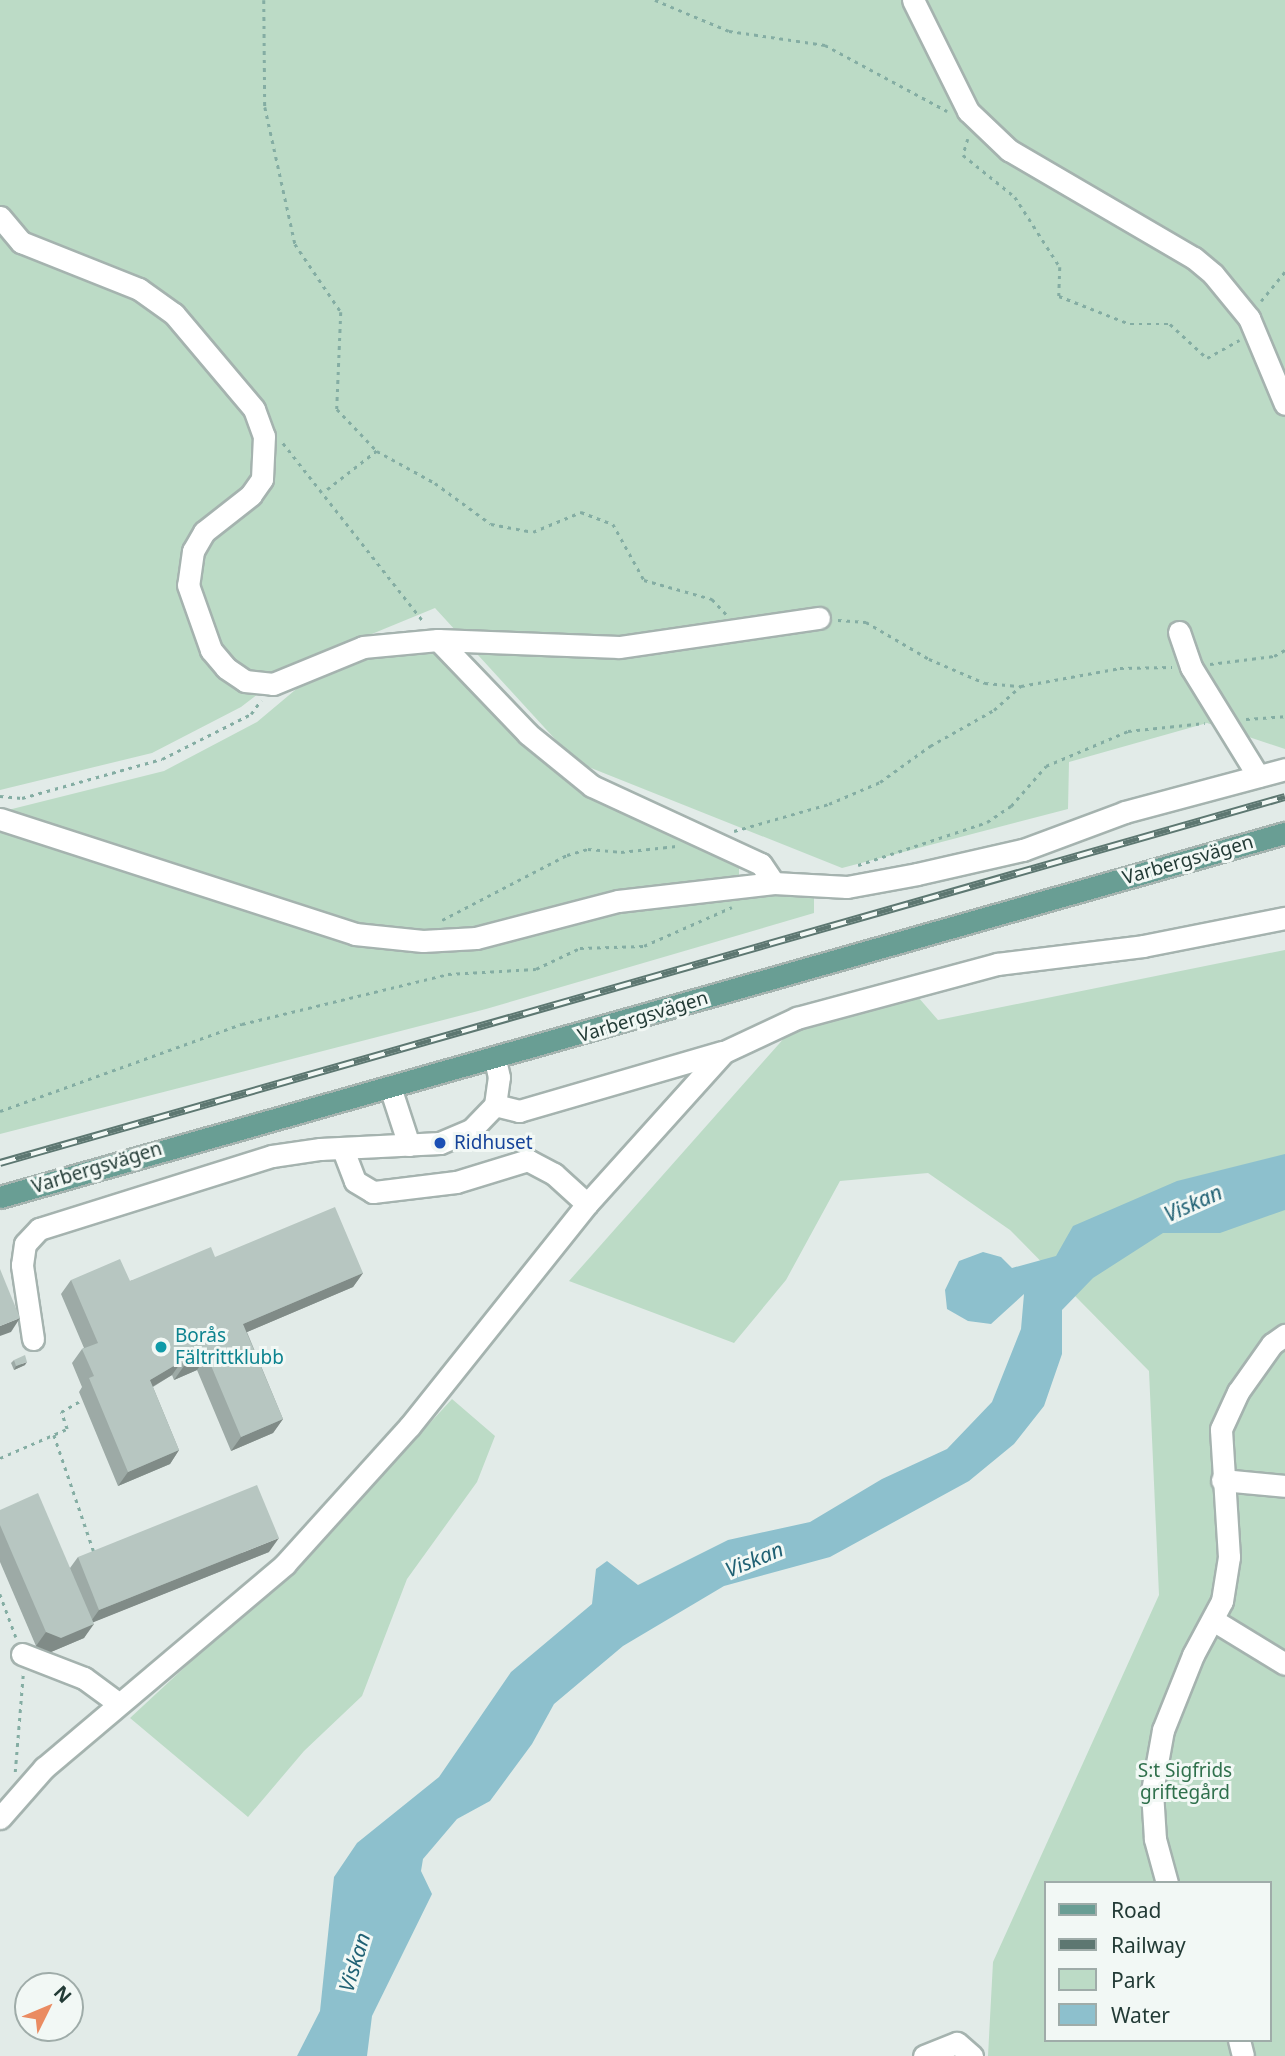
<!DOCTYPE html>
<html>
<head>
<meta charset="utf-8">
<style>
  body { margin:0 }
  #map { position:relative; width:1285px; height:2056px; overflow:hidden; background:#e2ebe8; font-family:"Noto Sans",sans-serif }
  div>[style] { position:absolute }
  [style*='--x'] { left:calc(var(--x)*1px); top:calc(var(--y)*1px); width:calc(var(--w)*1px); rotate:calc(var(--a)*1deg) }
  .green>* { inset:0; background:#bcdbc6 }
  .water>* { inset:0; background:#8dc0cd }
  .path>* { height:2.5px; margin-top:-1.25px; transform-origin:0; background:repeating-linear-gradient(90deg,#84ada3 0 3.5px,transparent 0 8.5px) }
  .roads { filter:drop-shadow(2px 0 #a5b3af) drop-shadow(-2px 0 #a5b3af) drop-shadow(0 2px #a5b3af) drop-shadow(0 -2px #a5b3af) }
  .minor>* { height:21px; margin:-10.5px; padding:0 10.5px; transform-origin:10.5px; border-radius:10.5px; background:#fff }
  .major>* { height:21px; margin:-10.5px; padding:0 10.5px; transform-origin:10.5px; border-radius:10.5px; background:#699e94 }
  .rail>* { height:8px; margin-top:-4px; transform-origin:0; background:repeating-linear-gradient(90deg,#f2f8f5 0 16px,#5d7771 0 32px); box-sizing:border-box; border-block:2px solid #5d7771 }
  .wall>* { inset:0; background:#9daaa6 }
  .shaded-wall>* { inset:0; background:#808b87 }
  .building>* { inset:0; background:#b7c6c1 }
  .dots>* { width:19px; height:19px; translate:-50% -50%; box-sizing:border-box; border:4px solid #f2f8f5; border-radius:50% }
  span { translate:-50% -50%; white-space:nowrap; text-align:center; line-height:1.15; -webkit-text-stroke:6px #f2f8f5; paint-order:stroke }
  .street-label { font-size:19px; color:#233b36 }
  .transit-label { font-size:19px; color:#164399 }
  .left { translate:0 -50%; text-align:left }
  .culture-label { font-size:19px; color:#0d838f }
  .park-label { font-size:19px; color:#2f704c }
  .water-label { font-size:21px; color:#206174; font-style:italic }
  .legend { position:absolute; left:1044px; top:1881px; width:228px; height:161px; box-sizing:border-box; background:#f2f8f5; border:2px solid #9faca9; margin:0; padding:9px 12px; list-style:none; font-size:21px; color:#233b36 }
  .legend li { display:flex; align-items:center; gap:14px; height:35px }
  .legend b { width:35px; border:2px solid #9faca9 }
  .north { position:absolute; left:14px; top:1972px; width:70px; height:70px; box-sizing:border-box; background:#f2f8f5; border:2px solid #9faca9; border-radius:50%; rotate:47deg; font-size:19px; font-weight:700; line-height:28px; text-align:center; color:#233b36 }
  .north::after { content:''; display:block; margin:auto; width:24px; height:32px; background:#ea8b61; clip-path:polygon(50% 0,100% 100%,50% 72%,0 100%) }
</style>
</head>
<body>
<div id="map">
  <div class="green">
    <i style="clip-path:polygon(0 0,1285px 0,1285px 749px,1207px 723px,1069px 762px,1068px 809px,842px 868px,576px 762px,435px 608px,294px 666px,241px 707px,152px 753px,0 790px)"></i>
    <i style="clip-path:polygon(367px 653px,440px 653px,523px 742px,739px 860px,739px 895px,814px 891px,814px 913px,486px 1009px,0 1134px,0 812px,164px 771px,257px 722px,313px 675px)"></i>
    <i style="clip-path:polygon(evenodd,1285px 950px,1285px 2056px,988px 2056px,993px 1962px,1159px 1595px,1149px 1371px,1010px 1230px,928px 1173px,840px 1181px,786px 1280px,734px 1343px,569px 1281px,794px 1027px,918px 997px,938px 1020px,1285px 950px,1045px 1883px,1269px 1883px,1269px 2040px,1045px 2040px,1045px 1883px)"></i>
    <i style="clip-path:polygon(452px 1399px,495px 1436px,477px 1482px,407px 1579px,362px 1696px,304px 1751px,248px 1817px,130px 1718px,327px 1535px)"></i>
  </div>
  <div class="water">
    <i style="clip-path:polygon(1285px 1154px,1285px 1210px,1220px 1233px,1163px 1233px,1093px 1278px,1062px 1310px,1062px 1354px,1044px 1406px,1014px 1444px,969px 1481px,830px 1557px,724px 1586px,623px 1646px,554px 1704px,532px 1744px,490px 1801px,457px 1819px,423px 1859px,421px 1871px,432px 1894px,372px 2016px,367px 2056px,297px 2056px,320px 2011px,334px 1877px,357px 1843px,439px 1777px,511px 1672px,592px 1604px,596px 1569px,607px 1561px,638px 1585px,728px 1540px,810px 1522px,882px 1479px,947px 1449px,992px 1402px,1021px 1329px,1024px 1294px,991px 1324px,968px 1321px,947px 1309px,945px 1290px,959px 1261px,983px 1252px,1001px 1257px,1012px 1268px,1056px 1256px,1073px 1226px,1177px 1181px)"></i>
  </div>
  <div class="path">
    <i style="--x:264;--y:0;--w:107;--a:89.5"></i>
    <i style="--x:265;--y:107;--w:140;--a:77.6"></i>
    <i style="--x:295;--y:244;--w:82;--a:55.9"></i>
    <i style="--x:341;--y:312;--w:97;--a:92.4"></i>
    <i style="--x:337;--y:409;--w:58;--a:46.4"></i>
    <i style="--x:377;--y:451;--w:68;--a:142.1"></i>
    <i style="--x:655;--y:0;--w:80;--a:22.7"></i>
    <i style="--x:729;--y:31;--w:97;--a:8.3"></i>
    <i style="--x:825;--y:45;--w:139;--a:28.4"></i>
    <i style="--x:968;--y:139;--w:17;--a:107"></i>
    <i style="--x:963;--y:155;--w:67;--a:38.9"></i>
    <i style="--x:1015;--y:197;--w:83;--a:57.3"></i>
    <i style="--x:1060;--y:267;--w:29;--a:92"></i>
    <i style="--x:1059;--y:296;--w:76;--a:21.5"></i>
    <i style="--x:1130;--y:324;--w:40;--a:0"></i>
    <i style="--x:1170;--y:324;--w:50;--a:42.6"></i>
    <i style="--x:1207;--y:358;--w:37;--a:-29"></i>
    <i style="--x:1261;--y:301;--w:38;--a:-51"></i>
    <i style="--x:283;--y:443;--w:228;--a:51.8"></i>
    <i style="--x:377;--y:451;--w:66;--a:28.9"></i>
    <i style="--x:435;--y:483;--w:69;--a:36.2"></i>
    <i style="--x:491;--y:524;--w:43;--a:10.8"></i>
    <i style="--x:533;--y:532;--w:52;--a:-22.6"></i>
    <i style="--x:581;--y:512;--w:34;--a:21"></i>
    <i style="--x:613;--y:524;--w:64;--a:61"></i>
    <i style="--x:644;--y:580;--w:71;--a:15.6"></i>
    <i style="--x:712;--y:599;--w:21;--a:47"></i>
    <i style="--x:838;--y:620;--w:28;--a:4"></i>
    <i style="--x:866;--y:622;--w:73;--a:30.4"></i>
    <i style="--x:929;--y:659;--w:61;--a:23.2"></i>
    <i style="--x:985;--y:683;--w:36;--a:5"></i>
    <i style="--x:1021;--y:686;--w:101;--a:-10.3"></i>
    <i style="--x:1120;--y:668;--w:52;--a:-1.1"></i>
    <i style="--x:1210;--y:664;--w:64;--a:-7.1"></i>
    <i style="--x:1274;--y:656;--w:13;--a:-29"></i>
    <i style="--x:1246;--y:719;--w:39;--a:-4"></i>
    <i style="--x:0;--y:796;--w:22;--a:5"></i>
    <i style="--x:22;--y:798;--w:145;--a:-15.6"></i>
    <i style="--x:162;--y:759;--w:100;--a:-26.8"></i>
    <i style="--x:251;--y:714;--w:17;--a:-54"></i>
    <i style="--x:734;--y:831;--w:99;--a:-15.9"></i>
    <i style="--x:829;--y:804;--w:56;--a:-23.3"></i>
    <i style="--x:880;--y:782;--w:62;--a:-35.8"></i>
    <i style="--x:930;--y:746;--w:73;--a:-29.4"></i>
    <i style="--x:994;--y:710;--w:36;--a:-42"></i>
    <i style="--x:858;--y:865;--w:136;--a:-18.4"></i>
    <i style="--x:987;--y:822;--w:29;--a:-34"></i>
    <i style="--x:1011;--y:806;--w:53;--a:-48.8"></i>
    <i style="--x:1046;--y:766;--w:89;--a:-23.1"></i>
    <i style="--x:1128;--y:731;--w:77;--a:-5.9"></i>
    <i style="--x:442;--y:920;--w:141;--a:-27.5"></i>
    <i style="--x:567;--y:855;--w:22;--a:-16"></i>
    <i style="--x:588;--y:849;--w:33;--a:5"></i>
    <i style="--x:621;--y:852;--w:56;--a:-6.1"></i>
    <i style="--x:0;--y:1111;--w:257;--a:-19.8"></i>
    <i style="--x:242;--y:1024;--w:212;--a:-13.6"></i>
    <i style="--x:448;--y:974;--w:88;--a:-3.3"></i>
    <i style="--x:536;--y:969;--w:49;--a:-25.5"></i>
    <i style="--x:580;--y:948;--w:64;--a:-1.8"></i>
    <i style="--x:644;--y:946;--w:96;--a:-23.9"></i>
    <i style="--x:54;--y:1435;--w:124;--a:71.1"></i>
    <i style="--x:0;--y:1458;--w:73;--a:-23.4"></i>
    <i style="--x:67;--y:1429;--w:18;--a:-109"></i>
    <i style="--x:61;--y:1412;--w:22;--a:-30"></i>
    <i style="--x:0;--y:1594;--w:46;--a:69.6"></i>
    <i style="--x:15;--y:1772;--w:98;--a:-85.3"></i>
  </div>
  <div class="roads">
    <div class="minor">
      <i style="--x:913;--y:0;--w:124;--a:63.6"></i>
      <i style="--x:968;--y:111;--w:57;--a:43.6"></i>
      <i style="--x:1009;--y:150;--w:214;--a:30.3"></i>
      <i style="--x:1194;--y:258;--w:25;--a:40"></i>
      <i style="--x:1213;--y:274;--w:57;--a:50.7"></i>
      <i style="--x:1249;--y:318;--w:93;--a:67.3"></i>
      <i style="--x:0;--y:217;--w:33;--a:50"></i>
      <i style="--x:21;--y:242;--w:127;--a:21.7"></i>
      <i style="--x:139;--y:289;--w:43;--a:35.5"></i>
      <i style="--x:174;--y:314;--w:124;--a:49.9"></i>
      <i style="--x:254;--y:409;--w:29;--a:70"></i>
      <i style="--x:264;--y:436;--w:43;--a:92.7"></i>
      <i style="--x:262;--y:479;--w:19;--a:125"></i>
      <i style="--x:251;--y:495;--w:60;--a:141.8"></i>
      <i style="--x:204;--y:532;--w:22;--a:120"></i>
      <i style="--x:193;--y:551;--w:34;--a:98"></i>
      <i style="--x:188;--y:585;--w:69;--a:70.5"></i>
      <i style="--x:211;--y:650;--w:23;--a:50"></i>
      <i style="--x:226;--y:668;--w:23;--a:34"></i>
      <i style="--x:245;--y:681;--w:28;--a:6"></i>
      <i style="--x:273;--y:684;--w:97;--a:-22.3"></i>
      <i style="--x:363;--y:647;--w:75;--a:-5.3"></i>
      <i style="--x:438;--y:640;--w:130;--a:46.2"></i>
      <i style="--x:528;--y:734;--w:82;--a:39.1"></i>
      <i style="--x:592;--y:786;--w:186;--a:24.8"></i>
      <i style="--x:761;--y:864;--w:23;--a:56"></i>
      <i style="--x:1179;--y:632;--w:37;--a:71"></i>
      <i style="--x:1191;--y:667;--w:128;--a:58.4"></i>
      <i style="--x:438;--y:640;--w:181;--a:2.2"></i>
      <i style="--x:619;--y:647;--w:202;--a:-8.3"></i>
      <i style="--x:0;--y:819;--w:373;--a:17.9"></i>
      <i style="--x:355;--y:934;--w:68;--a:5.9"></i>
      <i style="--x:423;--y:941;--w:53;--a:-3.2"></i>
      <i style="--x:476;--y:938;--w:147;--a:-14.6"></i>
      <i style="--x:618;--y:901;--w:157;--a:-6.6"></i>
      <i style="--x:774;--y:883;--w:73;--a:3.1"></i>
      <i style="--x:847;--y:887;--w:71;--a:-10.5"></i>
      <i style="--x:917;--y:874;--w:109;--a:-12.8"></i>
      <i style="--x:1023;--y:850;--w:109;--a:-20.4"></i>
      <i style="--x:1125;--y:812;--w:166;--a:-15"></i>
      <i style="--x:390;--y:1087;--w:61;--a:71.9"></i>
      <i style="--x:495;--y:1105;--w:25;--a:14"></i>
      <i style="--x:519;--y:1111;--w:211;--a:-16.2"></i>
      <i style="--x:587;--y:1204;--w:205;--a:-48"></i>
      <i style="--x:724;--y:1052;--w:81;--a:-25"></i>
      <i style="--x:797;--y:1018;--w:207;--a:-15.1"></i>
      <i style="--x:997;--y:964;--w:147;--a:-7"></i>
      <i style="--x:1143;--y:946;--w:145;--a:-11.2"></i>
      <i style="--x:33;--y:1339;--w:75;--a:-98.5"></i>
      <i style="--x:22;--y:1265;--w:21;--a:-82"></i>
      <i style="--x:25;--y:1244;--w:21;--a:-47"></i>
      <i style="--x:39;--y:1229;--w:244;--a:-17.4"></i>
      <i style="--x:272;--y:1156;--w:49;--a:-8.3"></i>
      <i style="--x:320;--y:1149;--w:120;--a:-2.9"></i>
      <i style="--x:440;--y:1143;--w:34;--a:-23"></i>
      <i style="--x:471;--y:1130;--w:35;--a:-46"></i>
      <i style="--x:495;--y:1105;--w:28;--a:-82"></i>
      <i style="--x:499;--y:1077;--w:17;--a:-103"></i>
      <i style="--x:1222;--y:1480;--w:63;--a:5.4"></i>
      <i style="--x:1213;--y:1620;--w:84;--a:31.4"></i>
      <i style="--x:22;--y:1654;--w:66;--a:21.2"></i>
      <i style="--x:84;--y:1678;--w:42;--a:36.3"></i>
      <i style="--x:0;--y:1818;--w:67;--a:-48.7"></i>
      <i style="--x:44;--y:1768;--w:316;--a:-40.2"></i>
      <i style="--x:285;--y:1564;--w:185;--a:-47.9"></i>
      <i style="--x:409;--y:1427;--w:285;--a:-51.4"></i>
      <i style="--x:587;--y:1204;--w:45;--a:-137.7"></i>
      <i style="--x:554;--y:1174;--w:30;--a:-152"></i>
      <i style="--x:528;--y:1160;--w:75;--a:163"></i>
      <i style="--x:456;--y:1182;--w:84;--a:173.1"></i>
      <i style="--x:373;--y:1192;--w:21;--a:-149"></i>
      <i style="--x:355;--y:1181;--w:34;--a:-111"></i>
      <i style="--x:1167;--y:1883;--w:46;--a:-105.3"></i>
      <i style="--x:1155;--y:1839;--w:48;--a:-93.6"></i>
      <i style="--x:1152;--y:1791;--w:62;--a:-79.8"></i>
      <i style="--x:1163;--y:1730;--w:81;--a:-68.2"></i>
      <i style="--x:1193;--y:1655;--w:61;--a:-61.8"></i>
      <i style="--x:1222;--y:1601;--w:45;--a:-81"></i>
      <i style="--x:1229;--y:1557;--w:128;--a:-93.6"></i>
      <i style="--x:1221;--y:1429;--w:41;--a:-65.3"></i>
      <i style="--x:1238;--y:1392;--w:59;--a:-54.7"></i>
      <i style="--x:1272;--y:1344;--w:16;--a:-35"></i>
      <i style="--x:1239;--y:2040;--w:16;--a:76"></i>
      <i style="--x:924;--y:2056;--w:35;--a:-22"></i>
      <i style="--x:957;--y:2043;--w:20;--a:41"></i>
    </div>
    <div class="major">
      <i style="--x:0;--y:1197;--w:1336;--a:-15.82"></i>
    </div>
  </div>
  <div class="rail">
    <i style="--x:0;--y:1163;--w:1336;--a:-15.9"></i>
  </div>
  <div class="wall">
    <i style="clip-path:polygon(215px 1257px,363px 1273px,353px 1287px,247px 1332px,283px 1419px,273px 1433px,231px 1451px,197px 1370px,174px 1380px,172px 1375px,153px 1387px,179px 1450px,170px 1464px,118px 1486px,79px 1392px,82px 1387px,72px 1363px,82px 1349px,84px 1348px,61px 1294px,71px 1280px,130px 1281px)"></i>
    <i style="clip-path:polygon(14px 1360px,25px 1365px,14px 1370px,11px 1363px)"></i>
    <i style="clip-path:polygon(0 1510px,70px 1568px,78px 1557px,269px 1552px,93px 1622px,84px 1638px,51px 1652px,36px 1646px,0 1562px)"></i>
  </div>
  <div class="shaded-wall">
    <i style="clip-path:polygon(363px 1273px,353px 1287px,233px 1338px,243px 1324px)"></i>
    <i style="clip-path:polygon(20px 1318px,11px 1332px,0 1336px,0 1326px)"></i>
    <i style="clip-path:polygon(207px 1356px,197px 1370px,174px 1380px,184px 1366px)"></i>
    <i style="clip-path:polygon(182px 1361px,172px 1375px,140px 1394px,150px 1380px)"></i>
    <i style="clip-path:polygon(27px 1362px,25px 1365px,14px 1370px,16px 1366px)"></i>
    <i style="clip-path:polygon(283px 1419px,273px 1433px,231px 1451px,241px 1437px)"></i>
    <i style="clip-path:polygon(179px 1450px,170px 1464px,118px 1486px,128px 1472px)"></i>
    <i style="clip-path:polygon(279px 1538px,269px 1552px,89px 1624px,99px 1610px)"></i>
    <i style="clip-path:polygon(94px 1624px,84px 1638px,51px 1652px,36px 1646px,46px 1632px)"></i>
  </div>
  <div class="building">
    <i style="clip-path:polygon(335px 1207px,363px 1273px,243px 1324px,283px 1419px,241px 1437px,207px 1356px,184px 1366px,182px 1361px,150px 1380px,179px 1450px,128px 1472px,89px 1378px,94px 1376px,82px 1349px,98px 1343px,71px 1280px,120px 1259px,130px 1281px,211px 1247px,215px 1257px)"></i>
    <i style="clip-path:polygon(0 1269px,20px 1318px,0 1326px)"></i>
    <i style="clip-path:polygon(25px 1355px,27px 1362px,16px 1366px,14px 1360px)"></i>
    <i style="clip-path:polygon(257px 1485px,279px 1538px,99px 1610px,78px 1557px)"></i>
    <i style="clip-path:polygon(38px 1493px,94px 1624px,61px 1638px,46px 1632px,0 1525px,0 1510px)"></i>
  </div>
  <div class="dots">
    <i style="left:440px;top:1143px;background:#1a4fb4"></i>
    <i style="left:161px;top:1347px;background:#0f9aa8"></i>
  </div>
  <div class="street-label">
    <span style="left:1188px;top:860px;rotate:-16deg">Varbergsvägen</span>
    <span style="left:643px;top:1017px;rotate:-17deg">Varbergsvägen</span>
    <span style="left:97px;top:1168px;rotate:-17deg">Varbergsvägen</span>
  </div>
  <div class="transit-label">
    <span class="left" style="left:454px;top:1143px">Ridhuset</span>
  </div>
  <div class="culture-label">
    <span class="left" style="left:175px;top:1347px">Borås<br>Fältrittklubb</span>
  </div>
  <div class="park-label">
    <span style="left:1185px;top:1782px">S:t Sigfrids<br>griftegård</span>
  </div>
  <div class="water-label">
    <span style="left:1193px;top:1203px;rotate:-24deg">Viskan</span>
    <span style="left:754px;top:1559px;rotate:-22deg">Viskan</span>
    <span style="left:354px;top:1962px;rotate:-73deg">Viskan</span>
  </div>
  <ul class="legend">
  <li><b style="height:9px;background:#699e94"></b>Road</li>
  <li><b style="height:9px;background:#5d7771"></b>Railway</li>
  <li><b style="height:19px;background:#bcdbc6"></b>Park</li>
  <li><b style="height:19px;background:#8dc0cd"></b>Water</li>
  </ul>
  <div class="north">N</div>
</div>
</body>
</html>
